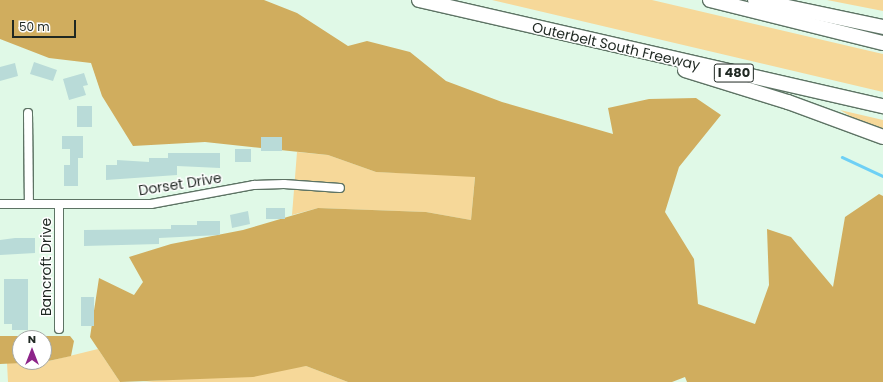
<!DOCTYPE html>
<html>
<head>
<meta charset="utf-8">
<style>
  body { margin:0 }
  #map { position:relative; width:883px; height:382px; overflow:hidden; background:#e0f9e7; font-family:Poppins,sans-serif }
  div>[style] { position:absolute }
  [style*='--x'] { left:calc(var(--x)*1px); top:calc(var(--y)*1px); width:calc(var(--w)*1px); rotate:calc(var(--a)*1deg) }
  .green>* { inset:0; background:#f6d899 }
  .forest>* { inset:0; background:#d0ad5e }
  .stream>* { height:2.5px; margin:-1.25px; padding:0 1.25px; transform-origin:1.25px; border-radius:1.25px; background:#6ed0f5 }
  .building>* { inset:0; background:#b9dbd8 }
  .roads { filter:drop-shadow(1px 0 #5d7364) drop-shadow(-1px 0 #5d7364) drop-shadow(0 1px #5d7364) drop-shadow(0 -1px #5d7364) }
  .street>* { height:8px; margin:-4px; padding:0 4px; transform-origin:4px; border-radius:4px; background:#fff }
  .highway>* { height:14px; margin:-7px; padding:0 7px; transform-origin:7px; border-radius:7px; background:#fff }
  span { translate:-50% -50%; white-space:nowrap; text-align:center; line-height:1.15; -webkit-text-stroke:3px #fff; paint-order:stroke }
  .shield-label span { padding:1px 3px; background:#fff; border:1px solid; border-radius:3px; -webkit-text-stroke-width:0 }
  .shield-label { font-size:13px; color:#1f2822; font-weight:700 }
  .street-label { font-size:14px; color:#1f2822 }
  .north { position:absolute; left:12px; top:330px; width:40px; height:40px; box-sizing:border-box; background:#fff; border:1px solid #a5a9a7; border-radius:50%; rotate:0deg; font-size:11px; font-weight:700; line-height:16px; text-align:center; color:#1f2822 }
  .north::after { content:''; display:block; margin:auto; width:14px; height:18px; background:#8d2489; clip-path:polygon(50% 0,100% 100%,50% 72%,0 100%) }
  .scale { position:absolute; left:12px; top:20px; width:64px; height:18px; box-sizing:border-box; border:2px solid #1f2822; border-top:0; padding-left:5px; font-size:12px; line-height:14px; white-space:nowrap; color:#1f2822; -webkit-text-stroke:3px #fff; paint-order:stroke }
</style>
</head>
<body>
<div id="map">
  <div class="green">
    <i style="clip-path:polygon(492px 0,652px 0,857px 48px,883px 54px,883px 92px)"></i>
    <i style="clip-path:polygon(827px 0,883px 0,883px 11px)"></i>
    <i style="clip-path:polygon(840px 110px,883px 120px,883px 130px,857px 120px)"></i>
    <i style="clip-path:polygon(297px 152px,328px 155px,376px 172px,475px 176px,471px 220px,426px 212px,318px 208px,292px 215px)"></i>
    <i style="clip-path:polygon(98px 349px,120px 382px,8px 382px,7px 363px,45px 362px)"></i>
    <i style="clip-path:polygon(306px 366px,348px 382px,143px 382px)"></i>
  </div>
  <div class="forest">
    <i style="clip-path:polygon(0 0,264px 0,297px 13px,348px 46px,367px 41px,410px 52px,446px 81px,502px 102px,613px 134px,608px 108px,649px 99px,696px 98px,721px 115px,679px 167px,665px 212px,694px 259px,698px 304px,755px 324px,769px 285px,767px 229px,791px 237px,833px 287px,845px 217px,879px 194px,883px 196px,883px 382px,687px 382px,685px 377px,672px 382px,348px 382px,306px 366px,253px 377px,120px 382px,90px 337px,99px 278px,134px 295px,143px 282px,129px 257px,171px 244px,243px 230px,318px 208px,426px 212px,471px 220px,475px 177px,376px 172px,328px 155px,205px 142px,133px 146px,102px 96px,91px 63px,49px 58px,0 39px)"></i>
    <i style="clip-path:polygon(0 336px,70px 336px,74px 341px,71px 356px,44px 362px,44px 338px,20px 338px,20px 362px,43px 362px,0 364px)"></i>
  </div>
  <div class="stream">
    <i style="--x:842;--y:157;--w:45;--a:24.9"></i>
  </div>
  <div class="building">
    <i style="clip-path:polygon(34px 62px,57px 70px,53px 81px,30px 74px)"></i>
    <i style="clip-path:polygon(15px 63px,18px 76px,0 81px,0 67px)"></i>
    <i style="clip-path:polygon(84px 73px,88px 85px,83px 86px,86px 95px,69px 100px,63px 79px)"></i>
    <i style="clip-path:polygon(77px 106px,92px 106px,92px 127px,77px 127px)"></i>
    <i style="clip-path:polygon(62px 136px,83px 136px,83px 158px,78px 158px,78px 186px,64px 186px,64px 165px,70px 165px,70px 149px,62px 149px)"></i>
    <i style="clip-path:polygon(261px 137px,282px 137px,282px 151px,261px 151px)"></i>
    <i style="clip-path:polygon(235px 149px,251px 149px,251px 162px,235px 162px)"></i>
    <i style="clip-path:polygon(168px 153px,220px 153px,220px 168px,177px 166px,177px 175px,106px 180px,106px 165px,117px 165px,117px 160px,149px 162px,149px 158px,168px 158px)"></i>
    <i style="clip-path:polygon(266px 208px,285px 208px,285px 219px,266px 219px)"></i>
    <i style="clip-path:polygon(248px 211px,250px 224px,232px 228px,230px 215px)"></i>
    <i style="clip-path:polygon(197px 221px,220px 221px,220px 235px,159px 238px,159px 244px,84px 246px,84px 230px,171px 229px,171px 225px,197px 225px)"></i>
    <i style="clip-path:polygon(15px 238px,35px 238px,35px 253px,0 255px,0 240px)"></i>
    <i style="clip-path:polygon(4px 279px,28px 279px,28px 330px,12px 330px,12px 324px,4px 324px)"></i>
    <i style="clip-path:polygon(81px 297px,94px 297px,94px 326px,81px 326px)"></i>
  </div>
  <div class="roads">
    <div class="street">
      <i style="--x:28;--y:113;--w:91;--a:89.4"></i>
      <i style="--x:0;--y:204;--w:151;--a:0"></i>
      <i style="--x:151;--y:204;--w:105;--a:-10.5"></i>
      <i style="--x:254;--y:185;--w:30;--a:-2"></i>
      <i style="--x:284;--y:184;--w:56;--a:4.1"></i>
      <i style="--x:59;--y:204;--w:125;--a:90"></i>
    </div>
    <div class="highway">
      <i style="--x:419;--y:0;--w:476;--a:12.9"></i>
      <i style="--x:710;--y:0;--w:178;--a:14"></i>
      <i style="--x:755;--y:0;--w:131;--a:11.9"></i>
      <i style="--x:685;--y:70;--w:108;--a:17.3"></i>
      <i style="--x:788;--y:102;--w:101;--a:20.2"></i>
    </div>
  </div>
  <div class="shield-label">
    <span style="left:734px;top:73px">I 480</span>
  </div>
  <div class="street-label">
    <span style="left:616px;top:46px;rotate:13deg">Outerbelt South Freeway</span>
    <span style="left:180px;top:184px;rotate:-9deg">Dorset Drive</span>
    <span style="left:46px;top:267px;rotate:-90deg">Bancroft Drive</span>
  </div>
  <div class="north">N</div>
  <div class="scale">50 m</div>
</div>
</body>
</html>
